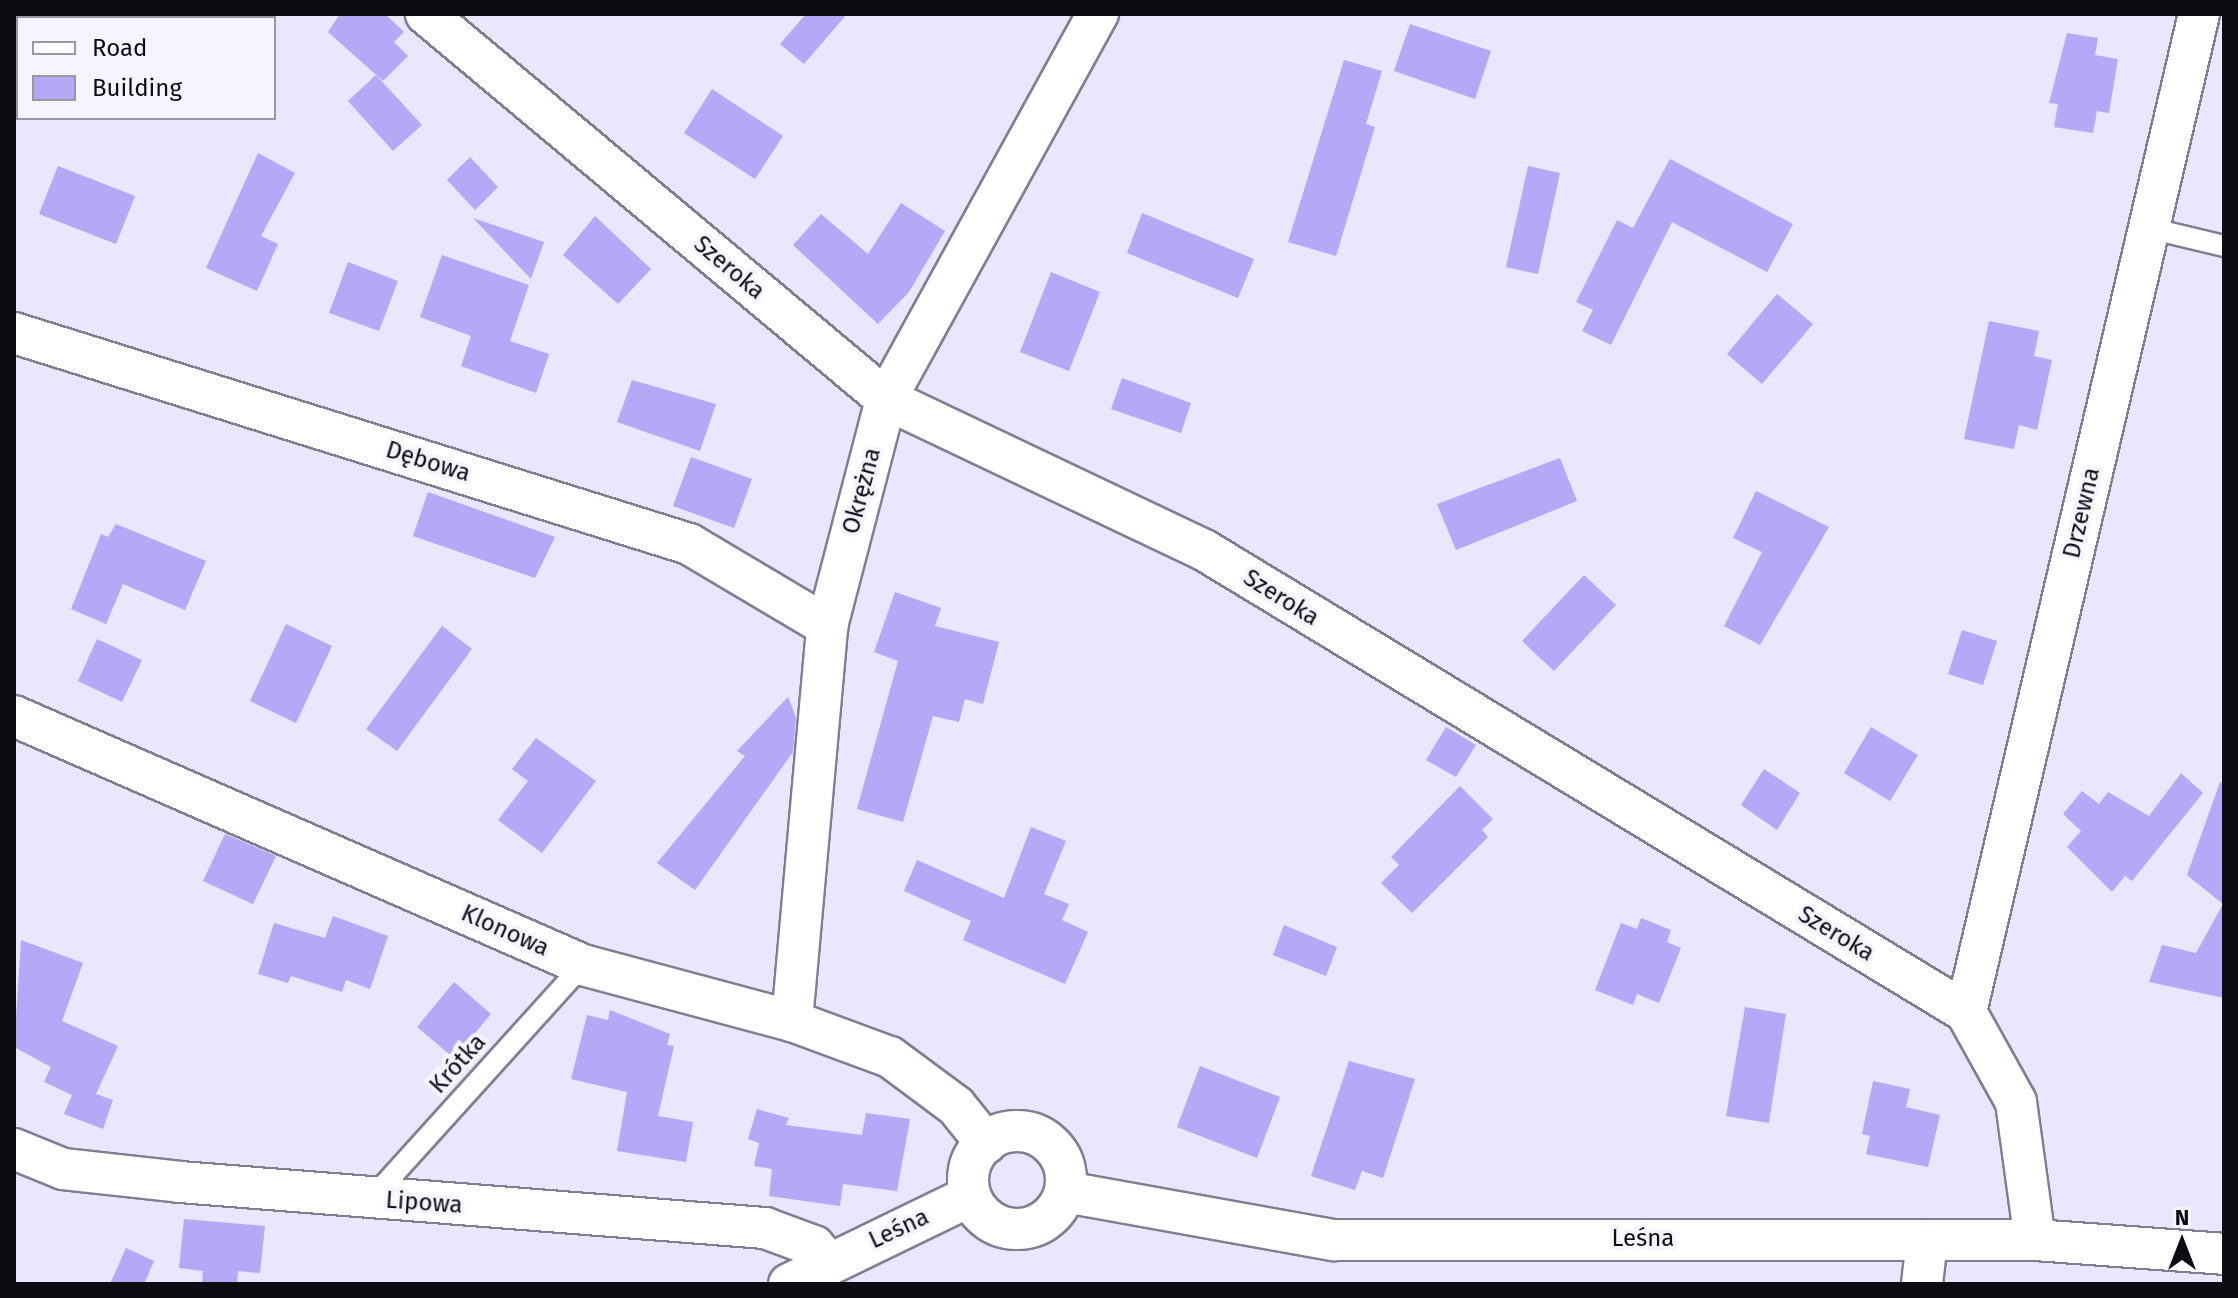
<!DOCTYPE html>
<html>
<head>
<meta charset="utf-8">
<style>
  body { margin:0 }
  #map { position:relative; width:2238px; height:1298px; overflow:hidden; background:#e9e6fd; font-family:"Fira Sans",sans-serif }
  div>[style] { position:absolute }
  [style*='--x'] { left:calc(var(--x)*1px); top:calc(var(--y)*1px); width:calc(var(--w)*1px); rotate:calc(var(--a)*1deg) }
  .building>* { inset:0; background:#b5a8f7 }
  .roads { filter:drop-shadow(2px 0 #807e92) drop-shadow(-2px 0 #807e92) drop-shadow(0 2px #807e92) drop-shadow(0 -2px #807e92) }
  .service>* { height:20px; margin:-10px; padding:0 10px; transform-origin:10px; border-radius:10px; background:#fff }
  .minor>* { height:40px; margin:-20px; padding:0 20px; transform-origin:20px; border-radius:20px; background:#fff }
  .minor>.ring { margin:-20px; padding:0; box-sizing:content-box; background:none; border:40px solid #fff; border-radius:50% }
  span { translate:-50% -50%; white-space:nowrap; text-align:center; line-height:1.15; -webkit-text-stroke:8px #f6f5ff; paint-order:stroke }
  .street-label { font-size:24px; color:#0d0c13 }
  .frame { position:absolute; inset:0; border:16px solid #0d0c13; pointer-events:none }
  .legend { position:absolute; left:16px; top:16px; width:260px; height:104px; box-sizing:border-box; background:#f6f5ff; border:2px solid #9998a1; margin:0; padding:10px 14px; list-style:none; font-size:24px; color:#0d0c13 }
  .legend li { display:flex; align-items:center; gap:16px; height:40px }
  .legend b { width:40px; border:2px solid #9998a1 }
  .north { position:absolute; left:2142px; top:1202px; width:80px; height:80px; -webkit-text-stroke:6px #f6f5ff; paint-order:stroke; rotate:0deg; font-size:22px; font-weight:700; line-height:32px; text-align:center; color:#0d0c13 }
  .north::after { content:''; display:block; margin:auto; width:28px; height:36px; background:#0d0c13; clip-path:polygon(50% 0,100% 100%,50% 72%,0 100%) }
</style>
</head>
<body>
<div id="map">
  <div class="building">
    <i style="clip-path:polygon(340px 14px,385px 14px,404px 32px,394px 42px,408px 56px,383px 81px,328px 32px)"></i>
    <i style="clip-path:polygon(806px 14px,847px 14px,804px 64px,780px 44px)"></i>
    <i style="clip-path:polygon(1410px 24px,1491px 51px,1475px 99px,1394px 71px)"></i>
    <i style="clip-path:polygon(2067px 33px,2098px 38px,2095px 55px,2118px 59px,2109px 113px,2097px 111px,2093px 133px,2054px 127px,2058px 104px,2049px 103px)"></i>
    <i style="clip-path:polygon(1344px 60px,1382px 71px,1366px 124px,1375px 127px,1336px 256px,1288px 242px)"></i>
    <i style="clip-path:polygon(376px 75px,422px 125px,393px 151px,348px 101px)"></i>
    <i style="clip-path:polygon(712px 89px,783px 136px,755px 179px,684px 133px)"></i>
    <i style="clip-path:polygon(258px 153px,295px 173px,261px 236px,278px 244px,257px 291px,206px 268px)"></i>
    <i style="clip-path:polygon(470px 157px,498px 187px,475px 210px,447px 180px)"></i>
    <i style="clip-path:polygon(1670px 159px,1793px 224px,1767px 272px,1672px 222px,1611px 345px,1582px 331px,1593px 310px,1576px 302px,1617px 220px,1633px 228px)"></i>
    <i style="clip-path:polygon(58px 166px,135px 196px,116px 244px,39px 214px)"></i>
    <i style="clip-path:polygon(1528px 166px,1560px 173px,1538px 274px,1506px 267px)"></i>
    <i style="clip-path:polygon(901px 203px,945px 231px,909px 292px,878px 324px,793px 245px,821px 214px,868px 254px)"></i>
    <i style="clip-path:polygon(1142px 213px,1254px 259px,1238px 298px,1127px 253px)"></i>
    <i style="clip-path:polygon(595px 216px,651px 269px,618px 304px,563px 255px)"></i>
    <i style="clip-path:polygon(473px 218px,544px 242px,531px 279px)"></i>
    <i style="clip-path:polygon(442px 255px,529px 285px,510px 341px,549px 354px,536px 393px,461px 366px,471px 336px,420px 317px)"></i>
    <i style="clip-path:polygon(348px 262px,398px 281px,379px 331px,329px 313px)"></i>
    <i style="clip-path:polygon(1051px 272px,1100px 292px,1069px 371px,1020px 352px)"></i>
    <i style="clip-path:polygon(1777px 294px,1813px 324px,1762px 384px,1727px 354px)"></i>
    <i style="clip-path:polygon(1989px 321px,2039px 331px,2034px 356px,2052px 360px,2037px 430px,2019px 425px,2014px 449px,1964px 439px)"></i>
    <i style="clip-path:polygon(1122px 378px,1191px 403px,1181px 433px,1111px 409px)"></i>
    <i style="clip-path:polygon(632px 380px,716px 404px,700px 451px,617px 422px)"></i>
    <i style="clip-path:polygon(691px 457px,752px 479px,734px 528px,673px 506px)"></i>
    <i style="clip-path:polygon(1560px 458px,1577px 501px,1456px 550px,1437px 504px)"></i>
    <i style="clip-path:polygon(1756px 491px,1829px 527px,1760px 645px,1724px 626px,1762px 552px,1733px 538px)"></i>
    <i style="clip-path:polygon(428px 492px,555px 537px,535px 578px,413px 536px)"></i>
    <i style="clip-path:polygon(116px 524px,206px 561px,185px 610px,123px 584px,106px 624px,71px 609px,101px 534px,108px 537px)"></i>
    <i style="clip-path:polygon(1584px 575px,1616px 605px,1554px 671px,1522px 641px)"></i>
    <i style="clip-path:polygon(895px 592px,941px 608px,935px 626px,999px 642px,983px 704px,965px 699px,959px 722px,933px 716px,903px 822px,857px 809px,898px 661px,874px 652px)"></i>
    <i style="clip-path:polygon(286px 624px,332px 646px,296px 723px,250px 701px)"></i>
    <i style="clip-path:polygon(442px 626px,472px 649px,397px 751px,366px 729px)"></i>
    <i style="clip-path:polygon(1962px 630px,1997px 641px,1983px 685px,1948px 674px)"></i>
    <i style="clip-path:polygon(97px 639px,142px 660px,122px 702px,78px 681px)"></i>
    <i style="clip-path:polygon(788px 697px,796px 717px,793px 752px,695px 890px,657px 863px,745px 756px,737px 751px)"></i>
    <i style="clip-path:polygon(1446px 727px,1476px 745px,1456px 777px,1426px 760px)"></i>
    <i style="clip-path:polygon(1871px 727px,1918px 755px,1890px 801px,1844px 773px)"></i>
    <i style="clip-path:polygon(536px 738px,596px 781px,542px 853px,498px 820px,528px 781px,512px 769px)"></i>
    <i style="clip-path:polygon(1764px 769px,1800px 793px,1777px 830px,1741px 805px)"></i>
    <i style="clip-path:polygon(2181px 773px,2203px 793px,2132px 881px,2125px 876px,2112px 892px,2067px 847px,2081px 831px,2063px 814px,2082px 791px,2099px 804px,2108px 792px,2149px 816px)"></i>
    <i style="clip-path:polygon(2220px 782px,2224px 783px,2224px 998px,2149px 982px,2162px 945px,2196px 953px,2223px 904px,2187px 875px)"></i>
    <i style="clip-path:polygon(1460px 786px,1493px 819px,1482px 830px,1488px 837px,1412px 913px,1381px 883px,1399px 865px,1391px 857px)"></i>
    <i style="clip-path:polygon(1031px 827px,1066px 841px,1044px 894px,1069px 904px,1062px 920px,1088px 932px,1065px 984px,963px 940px,971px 921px,904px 891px,917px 860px,1004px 898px)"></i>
    <i style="clip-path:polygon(225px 834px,276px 856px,253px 904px,203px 881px)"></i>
    <i style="clip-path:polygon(333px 916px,388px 936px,370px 989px,346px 980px,342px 992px,291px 976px,288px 983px,258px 974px,274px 923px,325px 938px)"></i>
    <i style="clip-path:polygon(1641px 918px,1671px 930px,1667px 942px,1681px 948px,1659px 1003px,1637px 994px,1633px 1005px,1595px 990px,1621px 923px,1637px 929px)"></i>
    <i style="clip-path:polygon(1284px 925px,1337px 947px,1326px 976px,1273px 955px)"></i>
    <i style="clip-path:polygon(21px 940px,83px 963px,62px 1021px,118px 1046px,96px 1094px,113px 1100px,103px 1129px,64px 1114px,72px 1095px,44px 1082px,51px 1067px,14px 1047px)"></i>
    <i style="clip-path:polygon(454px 982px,491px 1014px,454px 1058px,417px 1027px)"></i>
    <i style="clip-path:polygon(1745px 1007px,1786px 1014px,1769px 1123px,1726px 1116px)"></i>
    <i style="clip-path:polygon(610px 1010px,670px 1034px,667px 1045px,674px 1046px,658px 1116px,693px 1122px,686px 1162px,617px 1151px,627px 1092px,571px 1079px,587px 1015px,608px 1020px)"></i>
    <i style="clip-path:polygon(1349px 1061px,1415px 1079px,1383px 1178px,1362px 1171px,1355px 1190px,1311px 1176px)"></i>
    <i style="clip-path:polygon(1200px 1066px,1280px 1097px,1257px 1158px,1177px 1127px)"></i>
    <i style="clip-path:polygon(1873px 1081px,1910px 1089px,1906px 1107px,1940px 1115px,1928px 1167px,1866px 1154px,1870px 1136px,1862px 1134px)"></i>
    <i style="clip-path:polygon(757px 1109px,789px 1118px,786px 1125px,862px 1135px,866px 1113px,910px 1119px,897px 1191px,843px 1184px,840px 1206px,769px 1196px,772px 1169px,754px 1166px,759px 1143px,748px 1139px)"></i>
    <i style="clip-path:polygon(184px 1219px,265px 1226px,260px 1273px,238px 1271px,237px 1284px,202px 1284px,203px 1271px,179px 1268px)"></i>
    <i style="clip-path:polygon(126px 1248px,154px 1261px,144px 1284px,110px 1284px)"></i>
  </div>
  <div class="roads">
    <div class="service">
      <i style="--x:2149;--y:228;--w:77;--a:13.5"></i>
      <i style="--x:374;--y:1196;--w:312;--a:-47.9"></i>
    </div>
    <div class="minor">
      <i style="--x:426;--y:14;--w:600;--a:39.93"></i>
      <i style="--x:886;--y:399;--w:352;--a:25.4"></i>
      <i style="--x:1204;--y:550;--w:891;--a:31.23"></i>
      <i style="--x:1966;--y:1012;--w:103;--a:60.9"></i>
      <i style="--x:2016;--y:1102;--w:139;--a:82.2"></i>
      <i style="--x:14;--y:333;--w:707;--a:17.36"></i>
      <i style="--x:689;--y:544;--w:161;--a:30.7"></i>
      <i style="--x:14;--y:716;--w:621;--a:23.63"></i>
      <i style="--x:583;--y:965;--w:216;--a:15"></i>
      <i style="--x:792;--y:1021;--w:104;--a:20.2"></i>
      <i style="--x:890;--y:1057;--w:82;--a:36.6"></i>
      <i style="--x:956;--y:1106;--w:48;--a:51"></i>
      <i style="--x:1966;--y:1012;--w:1025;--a:-76.86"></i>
      <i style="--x:792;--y:1021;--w:397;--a:-84.9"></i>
      <i style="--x:827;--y:626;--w:235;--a:-75.4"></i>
      <i style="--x:886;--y:399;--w:440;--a:-61.2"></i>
      <i class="ring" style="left:968px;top:1131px;width:58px;height:58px"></i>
      <i style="--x:14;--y:1149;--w:53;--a:22.2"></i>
      <i style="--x:63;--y:1169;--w:118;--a:6.3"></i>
      <i style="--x:180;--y:1182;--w:587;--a:4.5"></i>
      <i style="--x:765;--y:1228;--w:52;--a:20.2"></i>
      <i style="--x:814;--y:1246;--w:23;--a:49"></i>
      <i style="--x:1066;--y:1192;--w:272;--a:10.2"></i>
      <i style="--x:1334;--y:1240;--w:701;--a:0"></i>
      <i style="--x:2035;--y:1240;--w:190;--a:4.2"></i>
      <i style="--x:789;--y:1284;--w:201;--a:-25.9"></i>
      <i style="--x:1922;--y:1284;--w:44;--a:-83.5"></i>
    </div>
  </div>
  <div class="street-label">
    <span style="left:729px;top:268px;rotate:40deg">Szeroka</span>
    <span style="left:428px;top:462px;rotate:17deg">Dębowa</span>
    <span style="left:862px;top:491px;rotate:-75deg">Okrężna</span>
    <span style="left:2082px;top:513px;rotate:-77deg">Drzewna</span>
    <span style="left:1281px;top:598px;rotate:32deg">Szeroka</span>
    <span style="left:505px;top:931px;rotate:24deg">Klonowa</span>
    <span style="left:1836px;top:934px;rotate:31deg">Szeroka</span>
    <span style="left:458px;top:1064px;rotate:-48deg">Krótka</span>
    <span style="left:424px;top:1203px;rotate:4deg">Lipowa</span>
    <span style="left:899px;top:1229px;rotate:-25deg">Leśna</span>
    <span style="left:1643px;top:1239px">Leśna</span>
  </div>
  <div class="frame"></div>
  <ul class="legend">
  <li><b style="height:10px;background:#fff"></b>Road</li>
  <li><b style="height:22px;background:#b5a8f7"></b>Building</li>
  </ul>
  <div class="north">N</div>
</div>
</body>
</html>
